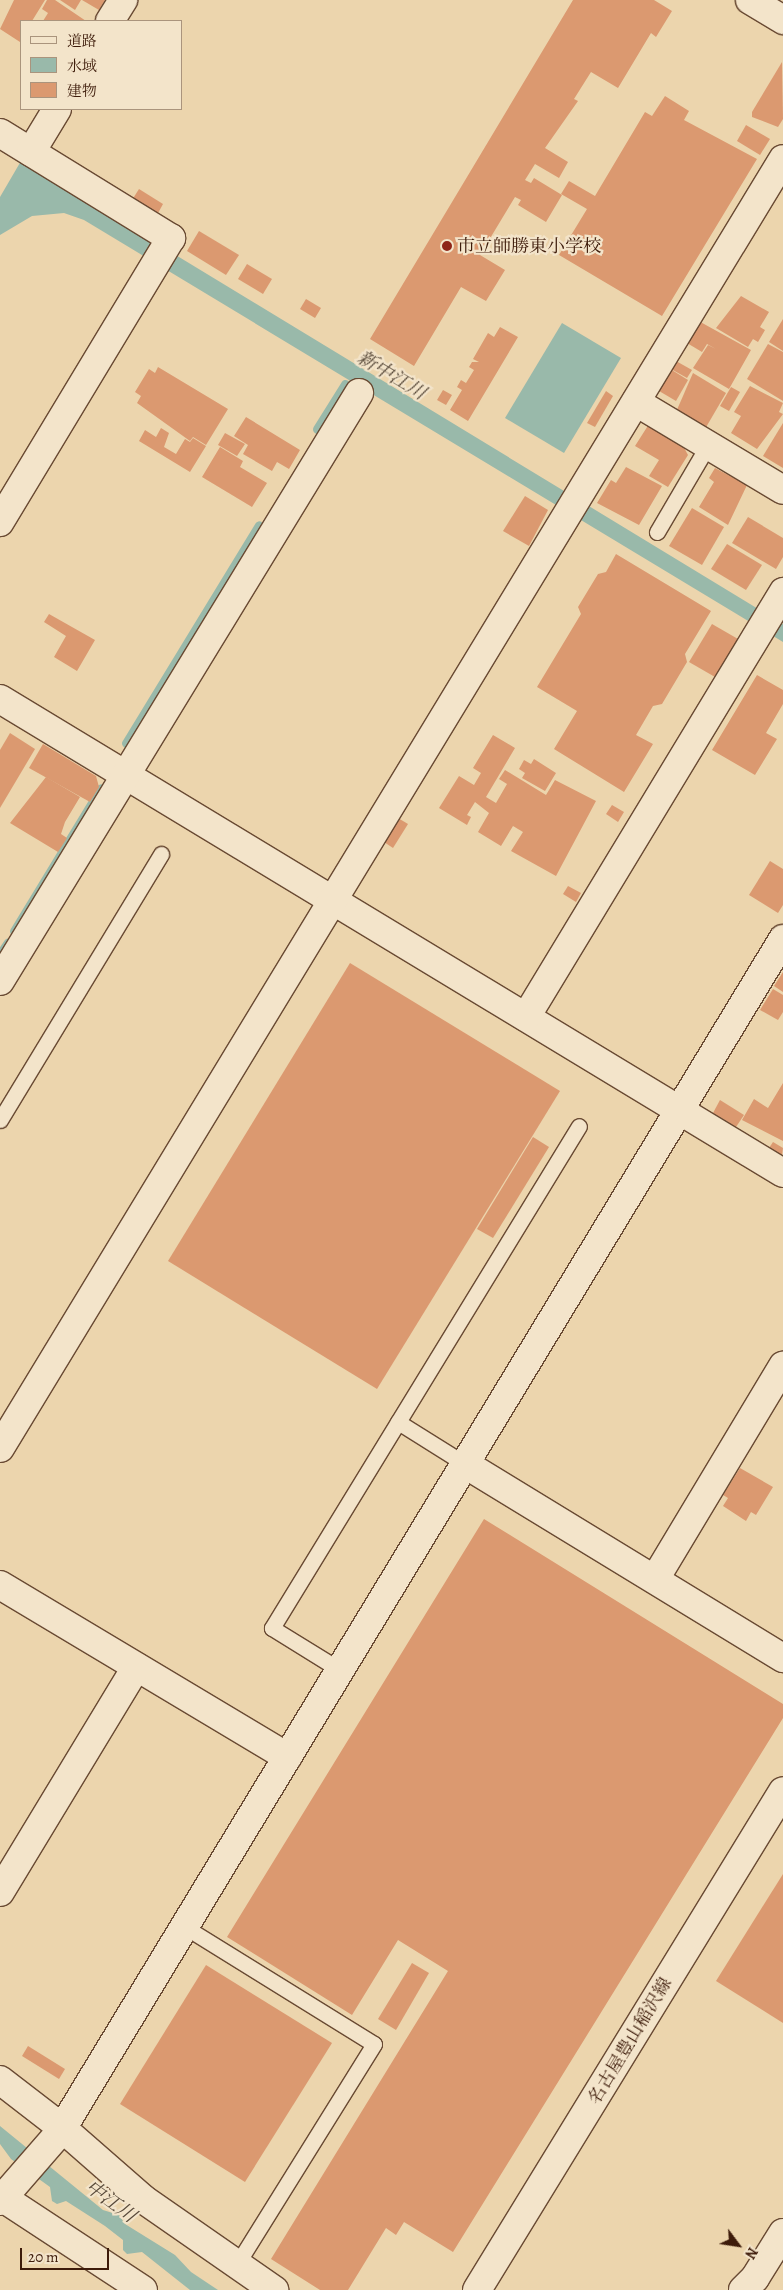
<!DOCTYPE html>
<html>
<head>
<meta charset="utf-8">
<style>
  body { margin:0 }
  #map { position:relative; width:783px; height:2290px; overflow:hidden; background:#ecd5ad; font-family:Alegreya,"Noto Serif JP",serif }
  div>[style] { position:absolute }
  [style*='--x'] { left:calc(var(--x)*1px); top:calc(var(--y)*1px); width:calc(var(--w)*1px); rotate:calc(var(--a)*1deg) }
  .water>* { inset:0; background:#99b9aa }
  .stream>* { height:9px; margin:-4.5px; padding:0 4.5px; transform-origin:4.5px; border-radius:4.5px; background:#99b9aa }
  .building>* { inset:0; background:#db9970 }
  .roads { filter:drop-shadow(1px 0 #694a33) drop-shadow(-1px 0 #694a33) drop-shadow(0 1px #694a33) drop-shadow(0 -1px #694a33) }
  .service>* { height:15px; margin:-7.5px; padding:0 7.5px; transform-origin:7.5px; border-radius:7.5px; background:#f3e4ca }
  .minor>* { height:28px; margin:-14px; padding:0 14px; transform-origin:14px; border-radius:14px; background:#f3e4ca }
  .secondary>* { height:28px; margin:-14px; padding:0 14px; transform-origin:14px; border-radius:14px; background:#f3e4ca }
  .dots>* { width:14px; height:14px; translate:-50% -50%; box-sizing:border-box; border:2px solid #f3e4ca; border-radius:50% }
  span { translate:-50% -50%; white-space:nowrap; text-align:center; line-height:1.15; -webkit-text-stroke:4.5px #f3e4ca; paint-order:stroke }
  .poi-label { font-size:18px; color:#3d1b0a }
  .left { translate:0 -50%; text-align:left }
  .street-label { font-size:18px; color:#3d1b0a }
  .water-label { font-size:19px; color:#594a3a; font-style:italic }
  .legend { position:absolute; left:20px; top:20px; width:162px; height:90px; box-sizing:border-box; background:#f3e4ca; border:1px solid #aa947d; margin:0; padding:6px 9px; list-style:none; font-size:15px; color:#3d1b0a }
  .legend li { display:flex; align-items:center; gap:10px; height:25px }
  .legend b { width:25px; border:1px solid #aa947d }
  .north { position:absolute; left:713px; top:2220px; width:50px; height:50px; -webkit-text-stroke:4px #f3e4ca; paint-order:stroke; rotate:121deg; font-size:14px; font-weight:700; line-height:20px; text-align:center; color:#3d1b0a }
  .north::after { content:''; display:block; margin:auto; width:18px; height:22px; background:#3d1b0a; clip-path:polygon(50% 0,100% 100%,50% 72%,0 100%) }
  .scale { position:absolute; left:20px; top:2248px; width:89px; height:22px; box-sizing:border-box; border:2px solid #3d1b0a; border-top:0; padding-left:6px; font-size:15px; line-height:18px; white-space:nowrap; color:#3d1b0a; -webkit-text-stroke:4px #f3e4ca; paint-order:stroke }
</style>
</head>
<body>
<div id="map">
  <div class="water">
    <i style="clip-path:polygon(21px 161px,783px 624px,783px 642px,84px 220px,64px 213px,32px 216px,0 235px,0 197px)"></i>
    <i style="clip-path:polygon(562px 323px,621px 358px,564px 453px,505px 418px)"></i>
    <i style="clip-path:polygon(0 2126px,103px 2210px,119px 2215px,125px 2224px,175px 2255px,191px 2272px,218px 2290px,190px 2290px,142px 2252px,127px 2254px,123px 2250px,123px 2240px,105px 2226px,66px 2201px,57px 2204px,52px 2201px,50px 2187px,11px 2159px,0 2144px)"></i>
  </div>
  <div class="stream">
    <i style="--x:317;--y:429;--w:53;--a:-58.1"></i>
    <i style="--x:126;--y:743;--w:255;--a:-58.6"></i>
    <i style="--x:14;--y:931;--w:167;--a:-58.7"></i>
    <i style="--x:0;--y:954;--w:14;--a:-56"></i>
  </div>
  <div class="building">
    <i style="clip-path:polygon(14px 0,45px 0,32px 21px,21px 21px,20px 42px,0 29px)"></i>
    <i style="clip-path:polygon(47px 0,55px 0,86px 21px,43px 21px,48px 13px,42px 9px)"></i>
    <i style="clip-path:polygon(60px 0,81px 0,75px 10px)"></i>
    <i style="clip-path:polygon(82px 0,105px 0,99px 10px)"></i>
    <i style="clip-path:polygon(573px 0,654px 0,672px 11px,656px 37px,651px 33px,618px 88px,591px 72px,574px 99px,578px 101px,545px 148px,568px 162px,559px 178px,535px 164px,525px 180px,531px 183px,534px 178px,562px 195px,546px 222px,518px 205px,521px 200px,515px 197px,480px 255px,505px 270px,486px 301px,461px 287px,414px 366px,370px 339px)"></i>
    <i style="clip-path:polygon(782px 62px,783px 119px,778px 127px,752px 117px,752px 112px)"></i>
    <i style="clip-path:polygon(665px 96px,689px 111px,684px 120px,757px 159px,662px 316px,559px 255px,587px 209px,561px 194px,569px 181px,595px 196px,645px 112px,652px 116px)"></i>
    <i style="clip-path:polygon(746px 125px,770px 139px,760px 155px,737px 141px)"></i>
    <i style="clip-path:polygon(139px 189px,163px 204px,157px 215px,132px 200px)"></i>
    <i style="clip-path:polygon(199px 231px,239px 255px,226px 275px,187px 251px)"></i>
    <i style="clip-path:polygon(247px 264px,272px 279px,263px 294px,238px 279px)"></i>
    <i style="clip-path:polygon(741px 296px,769px 312px,760px 327px,765px 330px,758px 342px,753px 339px,748px 347px,716px 328px)"></i>
    <i style="clip-path:polygon(306px 299px,321px 308px,315px 318px,300px 309px)"></i>
    <i style="clip-path:polygon(695px 319px,751px 350px,729px 389px,693px 368px,708px 345px,716px 349px,707px 344px,702px 352px,682px 340px)"></i>
    <i style="clip-path:polygon(783px 319px,783px 351px,769px 342px)"></i>
    <i style="clip-path:polygon(500px 327px,518px 337px,468px 421px,450px 410px,462px 390px,457px 387px,461px 380px,466px 383px,474px 370px,469px 367px,472px 362px,479px 362px,473px 359px,488px 333px,494px 337px)"></i>
    <i style="clip-path:polygon(768px 344px,783px 352px,783px 401px,747px 379px)"></i>
    <i style="clip-path:polygon(676px 361px,692px 370px,687px 378px,671px 369px)"></i>
    <i style="clip-path:polygon(158px 367px,228px 409px,206px 445px,193px 437px,190px 441px,137px 403px,141px 396px,135px 392px,149px 369px,155px 373px)"></i>
    <i style="clip-path:polygon(667px 367px,688px 380px,676px 401px,654px 388px)"></i>
    <i style="clip-path:polygon(693px 373px,726px 393px,705px 429px,676px 412px)"></i>
    <i style="clip-path:polygon(750px 386px,783px 403px,779px 412px,783px 414px,757px 449px,731px 433px,741px 416px,734px 412px)"></i>
    <i style="clip-path:polygon(731px 387px,740px 392px,729px 411px,720px 406px)"></i>
    <i style="clip-path:polygon(443px 390px,452px 395px,446px 405px,437px 400px)"></i>
    <i style="clip-path:polygon(606px 391px,613px 396px,595px 427px,587px 423px)"></i>
    <i style="clip-path:polygon(246px 417px,300px 450px,289px 469px,277px 462px,272px 471px,243px 454px,248px 445px,234px 436px)"></i>
    <i style="clip-path:polygon(783px 423px,783px 468px,763px 456px)"></i>
    <i style="clip-path:polygon(649px 424px,682px 444px,688px 455px,668px 487px,649px 476px,659px 460px,635px 446px)"></i>
    <i style="clip-path:polygon(161px 428px,169px 433px,164px 447px,176px 454px,185px 439px,190px 442px,193px 438px,206px 446px,190px 472px,139px 441px,145px 430px,156px 437px)"></i>
    <i style="clip-path:polygon(225px 433px,245px 444px,237px 456px,218px 445px)"></i>
    <i style="clip-path:polygon(220px 447px,243px 461px,240px 467px,267px 483px,252px 507px,202px 477px)"></i>
    <i style="clip-path:polygon(626px 467px,662px 486px,639px 525px,597px 503px,611px 480px,616px 483px)"></i>
    <i style="clip-path:polygon(715px 468px,747px 485px,728px 525px,699px 507px,714px 482px,709px 478px)"></i>
    <i style="clip-path:polygon(525px 496px,548px 510px,529px 546px,503px 531px)"></i>
    <i style="clip-path:polygon(692px 508px,724px 527px,702px 565px,669px 546px)"></i>
    <i style="clip-path:polygon(748px 517px,783px 538px,783px 557px,776px 569px,732px 543px)"></i>
    <i style="clip-path:polygon(727px 544px,762px 565px,746px 590px,711px 569px)"></i>
    <i style="clip-path:polygon(616px 554px,711px 611px,685px 654px,687px 662px,662px 704px,653px 706px,636px 735px,653px 744px,624px 792px,554px 749px,577px 711px,537px 687px,581px 614px,578px 607px,598px 574px,606px 572px)"></i>
    <i style="clip-path:polygon(49px 614px,95px 640px,77px 671px,54px 657px,66px 636px,44px 622px)"></i>
    <i style="clip-path:polygon(712px 624px,738px 639px,715px 677px,689px 662px)"></i>
    <i style="clip-path:polygon(757px 675px,783px 690px,783px 704px,766px 733px,777px 739px,755px 775px,712px 750px)"></i>
    <i style="clip-path:polygon(10px 733px,35px 749px,0 808px,0 750px)"></i>
    <i style="clip-path:polygon(493px 735px,515px 748px,486px 797px,496px 803px,507px 784px,499px 779px,505px 770px,546px 795px,555px 780px,596px 801px,556px 876px,511px 851px,523px 832px,513px 826px,501px 846px,478px 832px,489px 813px,475px 802px,467px 815px,471px 817px,467px 825px,439px 808px,459px 776px,474px 785px,481px 773px,473px 768px)"></i>
    <i style="clip-path:polygon(43px 744px,96px 776px,99px 787px,90px 802px,29px 768px)"></i>
    <i style="clip-path:polygon(534px 759px,556px 773px,545px 791px,522px 778px,525px 773px,519px 769px,524px 760px,531px 764px)"></i>
    <i style="clip-path:polygon(46px 777px,80px 797px,65px 822px,61px 834px,67px 838px,58px 852px,10px 823px)"></i>
    <i style="clip-path:polygon(612px 805px,624px 812px,618px 822px,606px 814px)"></i>
    <i style="clip-path:polygon(398px 818px,408px 824px,393px 848px,384px 842px)"></i>
    <i style="clip-path:polygon(770px 861px,783px 869px,783px 905px,778px 913px,749px 895px)"></i>
    <i style="clip-path:polygon(568px 886px,581px 893px,576px 902px,563px 894px)"></i>
    <i style="clip-path:polygon(350px 963px,560px 1091px,377px 1389px,168px 1261px)"></i>
    <i style="clip-path:polygon(783px 972px,783px 992px,774px 986px)"></i>
    <i style="clip-path:polygon(773px 989px,783px 995px,783px 1012px,778px 1020px,760px 1010px)"></i>
    <i style="clip-path:polygon(783px 1083px,783px 1141px,742px 1120px,754px 1099px,768px 1108px)"></i>
    <i style="clip-path:polygon(720px 1100px,744px 1115px,736px 1127px,713px 1113px)"></i>
    <i style="clip-path:polygon(533px 1137px,549px 1147px,493px 1238px,477px 1229px)"></i>
    <i style="clip-path:polygon(773px 1142px,783px 1148px,782px 1156px,769px 1148px)"></i>
    <i style="clip-path:polygon(740px 1468px,773px 1487px,756px 1515px,751px 1512px,746px 1521px,723px 1506px,728px 1498px,723px 1495px)"></i>
    <i style="clip-path:polygon(484px 1519px,783px 1704px,783px 1718px,453px 2252px,404px 2222px,396px 2235px,386px 2228px,348px 2290px,320px 2290px,271px 2259px,448px 1971px,398px 1940px,352px 2015px,227px 1937px)"></i>
    <i style="clip-path:polygon(783px 1874px,783px 2023px,716px 1981px)"></i>
    <i style="clip-path:polygon(412px 1963px,429px 1973px,396px 2030px,378px 2019px)"></i>
    <i style="clip-path:polygon(206px 1965px,332px 2043px,245px 2182px,120px 2104px)"></i>
    <i style="clip-path:polygon(28px 2046px,65px 2069px,59px 2079px,22px 2056px)"></i>
  </div>
  <div class="roads">
    <div class="service">
      <i style="--x:657;--y:532;--w:101;--a:-59.6"></i>
      <i style="--x:0;--y:1120;--w:311;--a:-58.8"></i>
      <i style="--x:398;--y:1422;--w:79;--a:32.1"></i>
      <i style="--x:340;--y:1670;--w:80;--a:-148.3"></i>
      <i style="--x:272;--y:1628;--w:588;--a:-58.55"></i>
      <i style="--x:185;--y:1927;--w:222;--a:31.8"></i>
      <i style="--x:374;--y:2044;--w:259;--a:121.9"></i>
    </div>
    <div class="minor">
      <i style="--x:750;--y:0;--w:39;--a:31"></i>
      <i style="--x:110;--y:21;--w:25;--a:-58"></i>
      <i style="--x:0;--y:133;--w:201;--a:31.6"></i>
      <i style="--x:171;--y:238;--w:332;--a:121.1"></i>
      <i style="--x:31;--y:152;--w:50;--a:-58.8"></i>
      <i style="--x:636;--y:402;--w:171;--a:30.9"></i>
      <i style="--x:0;--y:699;--w:915;--a:31.19"></i>
      <i style="--x:0;--y:981;--w:689;--a:-58.59"></i>
      <i style="--x:526;--y:1017;--w:497;--a:-58.8"></i>
      <i style="--x:0;--y:1448;--w:1508;--a:-58.72"></i>
      <i style="--x:465;--y:1464;--w:373;--a:31.4"></i>
      <i style="--x:655;--y:1579;--w:249;--a:-59"></i>
      <i style="--x:0;--y:1585;--w:335;--a:30.9"></i>
      <i style="--x:0;--y:1892;--w:263;--a:-58.8"></i>
      <i style="--x:0;--y:2080;--w:78;--a:37.7"></i>
      <i style="--x:62;--y:2128;--w:108;--a:41.2"></i>
      <i style="--x:143;--y:2199;--w:160;--a:34.8"></i>
      <i style="--x:0;--y:2196;--w:171;--a:33.3"></i>
      <i style="--x:0;--y:2201;--w:91;--a:-49"></i>
      <i style="--x:60;--y:2132;--w:1395;--a:-58.78"></i>
      <i style="--x:743;--y:2290;--w:17;--a:-45"></i>
      <i style="--x:755;--y:2278;--w:53;--a:-58.1"></i>
    </div>
    <div class="secondary">
      <i style="--x:477;--y:2290;--w:585;--a:-58.48"></i>
    </div>
  </div>
  <div class="dots">
    <i style="left:447px;top:246px;background:#8f2418"></i>
  </div>
  <div class="poi-label">
    <span class="left" style="left:457px;top:246px">市立師勝東小学校</span>
  </div>
  <div class="street-label">
    <span style="left:630px;top:2041px;rotate:-59deg">名古屋豊山稲沢線</span>
  </div>
  <div class="water-label">
    <span style="left:391px;top:376px;rotate:31deg">新中江川</span>
    <span style="left:110px;top:2202px;rotate:36deg">中江川</span>
  </div>
  <ul class="legend">
  <li><b style="height:6px;background:#f3e4ca"></b>道路</li>
  <li><b style="height:14px;background:#99b9aa"></b>水域</li>
  <li><b style="height:14px;background:#db9970"></b>建物</li>
  </ul>
  <div class="north">N</div>
  <div class="scale">20 m</div>
</div>
</body>
</html>
